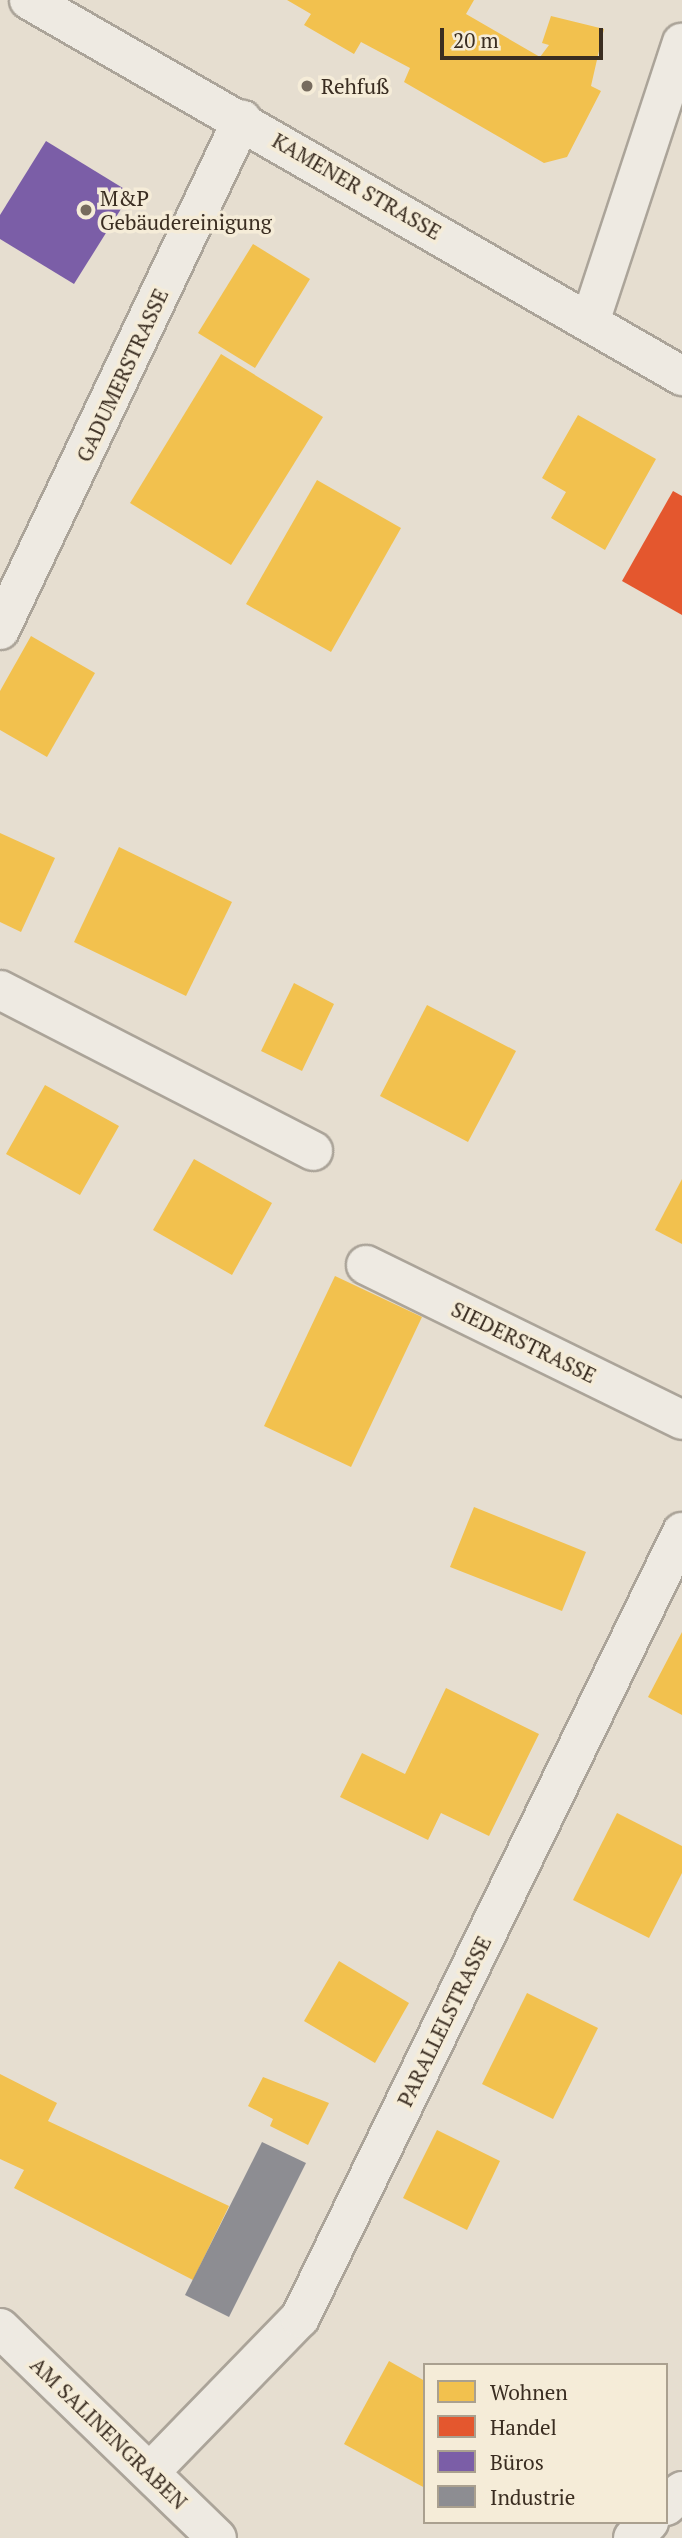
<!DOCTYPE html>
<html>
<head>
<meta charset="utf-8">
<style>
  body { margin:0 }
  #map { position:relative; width:682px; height:2538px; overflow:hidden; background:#e6ded0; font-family:"PT Serif",serif }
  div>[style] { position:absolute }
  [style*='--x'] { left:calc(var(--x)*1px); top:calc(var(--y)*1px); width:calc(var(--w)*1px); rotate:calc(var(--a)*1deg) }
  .homes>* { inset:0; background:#f2c14e }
  .shops>* { inset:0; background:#e4572e }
  .offices>* { inset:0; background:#7b5ea7 }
  .industry>* { inset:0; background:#8d8d92 }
  .roads { filter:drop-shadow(2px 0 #aba499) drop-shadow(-2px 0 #aba499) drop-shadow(0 2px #aba499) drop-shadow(0 -2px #aba499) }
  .minor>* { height:38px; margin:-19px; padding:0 19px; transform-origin:19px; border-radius:19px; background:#eeeae2 }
  .secondary>* { height:38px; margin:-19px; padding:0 19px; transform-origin:19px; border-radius:19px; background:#eeeae2 }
  .dots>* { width:19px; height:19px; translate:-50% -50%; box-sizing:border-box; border:4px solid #f5ecd8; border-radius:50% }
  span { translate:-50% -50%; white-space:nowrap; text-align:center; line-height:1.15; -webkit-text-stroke:7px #f5ecd8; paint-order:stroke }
  .poi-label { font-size:21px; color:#3a2d21 }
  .left { translate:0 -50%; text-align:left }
  .street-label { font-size:21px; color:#3a2d21 }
  .legend { position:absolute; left:423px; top:2363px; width:245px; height:161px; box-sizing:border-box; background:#f5ecd8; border:2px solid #aaa08f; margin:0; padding:9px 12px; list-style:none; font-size:21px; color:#3a2d21 }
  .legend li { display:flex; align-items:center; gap:14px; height:35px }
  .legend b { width:35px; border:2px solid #aaa08f }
  .scale { position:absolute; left:440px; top:28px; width:163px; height:32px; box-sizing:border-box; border:4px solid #3a2d21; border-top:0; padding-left:9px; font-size:21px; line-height:24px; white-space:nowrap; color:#3a2d21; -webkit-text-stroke:5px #f5ecd8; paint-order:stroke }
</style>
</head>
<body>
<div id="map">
  <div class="homes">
    <i style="clip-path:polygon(287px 0,474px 0,466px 14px,540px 57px,549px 45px,542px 43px,551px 16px,604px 29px,591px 86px,601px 91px,567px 157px,544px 163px,404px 82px,410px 68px,361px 42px,354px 54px,304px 25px,311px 14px)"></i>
    <i style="clip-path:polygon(253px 244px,310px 279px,255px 368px,198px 333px)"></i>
    <i style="clip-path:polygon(221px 354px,323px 417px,231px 565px,130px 503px)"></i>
    <i style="clip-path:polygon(578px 415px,656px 459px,605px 550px,551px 518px,566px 492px,542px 478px)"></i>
    <i style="clip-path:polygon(317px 480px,401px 528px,331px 652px,246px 604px)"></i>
    <i style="clip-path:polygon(31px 636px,95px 673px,47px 757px,0 730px,0 691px)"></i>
    <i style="clip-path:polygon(0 833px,55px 858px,21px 932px,0 922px)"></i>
    <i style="clip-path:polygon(119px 847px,232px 902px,186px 996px,74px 942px)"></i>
    <i style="clip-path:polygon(294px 983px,334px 1004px,302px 1071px,261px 1051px)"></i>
    <i style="clip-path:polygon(427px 1005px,516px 1051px,468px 1142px,380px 1096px)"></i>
    <i style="clip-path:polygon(45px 1085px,119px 1126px,80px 1195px,6px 1154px)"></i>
    <i style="clip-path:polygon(194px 1159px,272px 1203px,232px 1275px,153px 1230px)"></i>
    <i style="clip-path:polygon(682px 1179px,682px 1244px,655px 1230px)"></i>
    <i style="clip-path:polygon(335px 1276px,422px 1317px,351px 1467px,264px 1426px)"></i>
    <i style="clip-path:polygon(474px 1507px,586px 1552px,562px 1611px,450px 1567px)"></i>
    <i style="clip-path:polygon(682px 1632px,682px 1715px,648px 1697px)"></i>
    <i style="clip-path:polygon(446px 1688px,539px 1734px,489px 1836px,441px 1813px,428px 1840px,340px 1797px,362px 1753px,405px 1774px)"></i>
    <i style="clip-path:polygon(617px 1813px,682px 1846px,682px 1873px,649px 1938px,573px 1900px)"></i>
    <i style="clip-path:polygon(339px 1961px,409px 2003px,375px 2063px,304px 2021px)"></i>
    <i style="clip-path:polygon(527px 1993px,598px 2028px,553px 2119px,482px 2084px)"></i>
    <i style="clip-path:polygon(0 2074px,57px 2103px,48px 2121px,229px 2206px,193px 2280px,14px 2188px,24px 2170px,0 2159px)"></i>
    <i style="clip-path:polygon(263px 2077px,329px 2103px,308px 2145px,270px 2126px,273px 2119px,248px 2106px)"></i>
    <i style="clip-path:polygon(437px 2130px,500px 2161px,467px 2230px,403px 2198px)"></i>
    <i style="clip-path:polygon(389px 2361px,425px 2381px,425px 2488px,344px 2444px)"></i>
  </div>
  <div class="shops">
    <i style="clip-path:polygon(673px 491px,682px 496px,682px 615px,622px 581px)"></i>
  </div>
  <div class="offices">
    <i style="clip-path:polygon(46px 141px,131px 193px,74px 284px,0 239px,0 215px)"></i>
  </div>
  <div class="industry">
    <i style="clip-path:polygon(262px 2142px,306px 2163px,229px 2317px,185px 2295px)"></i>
  </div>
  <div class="roads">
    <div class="minor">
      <i style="--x:590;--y:322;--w:294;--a:-71.8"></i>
      <i style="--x:0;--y:630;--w:565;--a:-64.62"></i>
      <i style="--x:0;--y:990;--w:352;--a:27.2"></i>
      <i style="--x:366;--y:1265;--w:352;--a:26.1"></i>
      <i style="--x:0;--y:2328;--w:302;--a:44.1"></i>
      <i style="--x:150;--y:2472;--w:215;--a:-45.8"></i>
      <i style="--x:300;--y:2318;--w:874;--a:-64.08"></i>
      <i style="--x:666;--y:2506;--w:22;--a:-43"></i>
      <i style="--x:633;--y:2538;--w:23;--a:-45"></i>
    </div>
    <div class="secondary">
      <i style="--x:29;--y:0;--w:754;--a:29.93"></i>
    </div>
  </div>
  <div class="dots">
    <i style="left:307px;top:86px;background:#766b5e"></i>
    <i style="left:86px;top:210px;background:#766b5e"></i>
  </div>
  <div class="poi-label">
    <span class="left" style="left:321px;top:86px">Rehfuß</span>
    <span class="left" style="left:100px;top:210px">M&amp;P<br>Gebäudereinigung</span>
  </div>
  <div class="street-label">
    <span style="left:357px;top:186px;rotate:30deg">KAMENER STRASSE</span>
    <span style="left:122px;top:375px;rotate:-65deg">GADUMERSTRASSE</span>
    <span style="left:524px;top:1342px;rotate:26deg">SIEDERSTRASSE</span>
    <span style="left:444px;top:2021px;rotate:-64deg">PARALLELSTRASSE</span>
    <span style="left:109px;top:2433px;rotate:44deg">AM SALINENGRABEN</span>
  </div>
  <ul class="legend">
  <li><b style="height:19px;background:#f2c14e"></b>Wohnen</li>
  <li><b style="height:19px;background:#e4572e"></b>Handel</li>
  <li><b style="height:19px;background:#7b5ea7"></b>Büros</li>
  <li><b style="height:19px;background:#8d8d92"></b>Industrie</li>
  </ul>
  <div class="scale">20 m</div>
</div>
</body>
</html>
